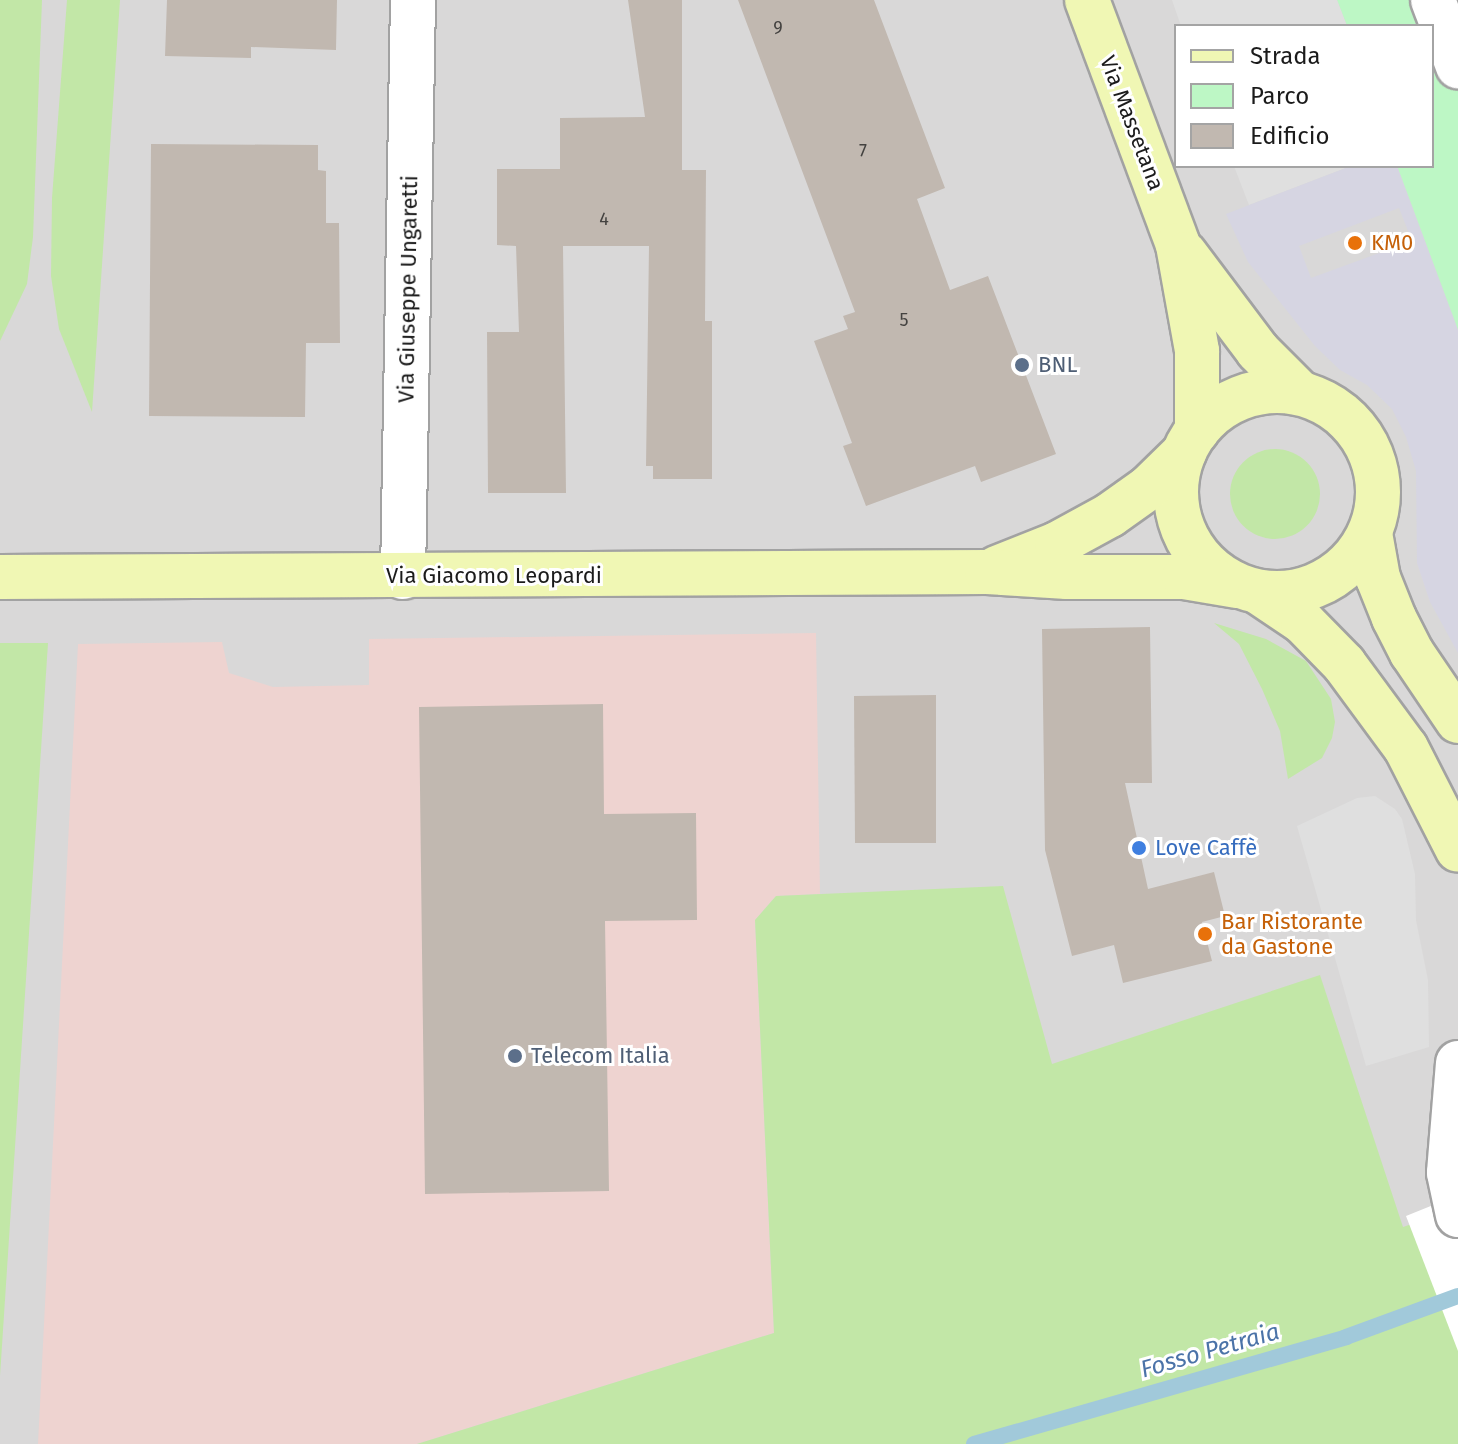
<!DOCTYPE html>
<html>
<head>
<meta charset="utf-8">
<style>
  body { margin:0 }
  #map { position:relative; width:1458px; height:1444px; overflow:hidden; background:#ede9e1; font-family:"Fira Sans",sans-serif }
  div>[style] { position:absolute }
  [style*='--x'] { left:calc(var(--x)*1px); top:calc(var(--y)*1px); width:calc(var(--w)*1px); rotate:calc(var(--a)*1deg) }
  .residential>* { inset:0; background:#d9d8d8 }
  .commercial>* { inset:0; background:#eed3d0 }
  .grass>* { inset:0; background:#c2e7a7 }
  .round { border-radius:50% }
  .park>* { inset:0; background:#bdf7c5 }
  .parking>* { inset:0; background:#dfdfdf }
  .plaza>* { inset:0; background:#d6d5e2 }
  .pier>* { inset:0; background:#fff }
  .stream>* { height:16px; margin:-8px; padding:0 8px; transform-origin:8px; border-radius:8px; background:#a1c9da }
  .building>* { inset:0; background:#c1b8b0 }
  .roads { filter:drop-shadow(2px 0 #a2a2a2) drop-shadow(-2px 0 #a2a2a2) drop-shadow(0 2px #a2a2a2) drop-shadow(0 -2px #a2a2a2) }
  .pedestrian>* { height:44px; margin:-22px; padding:0 22px; transform-origin:22px; border-radius:22px; background:#fff }
  .minor>* { height:44px; margin:-22px; padding:0 22px; transform-origin:22px; border-radius:22px; background:#fff }
  .tertiary>* { height:44px; margin:-22px; padding:0 22px; transform-origin:22px; border-radius:22px; background:#fff }
  .secondary>* { height:44px; margin:-22px; padding:0 22px; transform-origin:22px; border-radius:22px; background:#f0f7b4 }
  .secondary>.ring { margin:-22px; padding:0; box-sizing:content-box; background:none; border:44px solid #f0f7b4; border-radius:50% }
  .dots>* { width:22px; height:22px; translate:-50% -50%; box-sizing:border-box; border:4px solid #fff; border-radius:50% }
  span { translate:-50% -50%; white-space:nowrap; text-align:center; line-height:1.15; -webkit-text-stroke:6px #fff; paint-order:stroke }
  .number-label { font-size:18px; color:#444240 }
  .number-label span { -webkit-text-stroke-width:0 }
  .street-label { font-size:22px; color:#1b1b1b }
  .food-label { font-size:22px; color:#c56008 }
  .left { translate:0 -50%; text-align:left }
  .service-label { font-size:22px; color:#4e5e75 }
  .shop-label { font-size:22px; color:#366cbe }
  .water-label { font-size:24px; color:#4b73a8; font-style:italic }
  .legend { position:absolute; left:1174px; top:24px; width:260px; height:144px; box-sizing:border-box; background:#fff; border:2px solid #a4a4a4; margin:0; padding:10px 14px; list-style:none; font-size:24px; color:#1b1b1b }
  .legend li { display:flex; align-items:center; gap:16px; height:40px }
  .legend b { width:40px; border:2px solid #a4a4a4 }
</style>
</head>
<body>
<div id="map">
  <div class="residential">
    <i style="clip-path:polygon(evenodd,0 0,1458px 0,1458px 1444px,0 1444px,0 0,1176px 26px,1432px 26px,1432px 166px,1176px 166px,1176px 26px)"></i>
  </div>
  <div class="commercial">
    <i style="clip-path:polygon(816px 633px,820px 894px,776px 896px,755px 920px,774px 1333px,417px 1444px,38px 1444px,78px 644px,222px 642px,229px 673px,273px 687px,369px 685px,369px 639px)"></i>
  </div>
  <div class="grass">
    <i style="clip-path:polygon(0 0,42px 0,33px 237px,27px 284px,0 341px)"></i>
    <i style="clip-path:polygon(67px 0,120px 0,92px 412px,59px 329px,51px 276px,52px 198px)"></i>
    <i class="round" style="left:1230px;top:449px;width:90px;height:90px"></i>
    <i style="clip-path:polygon(1214px 623px,1266px 639px,1306px 661px,1331px 699px,1335px 722px,1332px 738px,1322px 758px,1288px 779px,1280px 731px,1262px 689px,1239px 644px)"></i>
    <i style="clip-path:polygon(0 643px,48px 643px,0 1376px)"></i>
    <i style="clip-path:polygon(1003px 886px,1052px 1064px,1320px 975px,1403px 1227px,1458px 1208px,1458px 1444px,417px 1444px,774px 1333px,755px 920px,776px 896px)"></i>
  </div>
  <div class="park">
    <i style="clip-path:polygon(1337px 0,1458px 0,1458px 330px,1397px 166px,1432px 166px,1432px 26px,1347px 26px)"></i>
  </div>
  <div class="parking">
    <i style="clip-path:polygon(1172px 0,1337px 0,1347px 26px,1181px 26px)"></i>
    <i style="clip-path:polygon(1234px 166px,1351px 166px,1249px 205px)"></i>
    <i style="clip-path:polygon(1375px 796px,1395px 809px,1402px 819px,1415px 874px,1416px 920px,1428px 980px,1429px 1047px,1366px 1066px,1297px 826px,1357px 798px)"></i>
  </div>
  <div class="plaza">
    <i style="clip-path:polygon(evenodd,1351px 166px,1397px 166px,1458px 330px,1458px 653px,1430px 602px,1417px 563px,1416px 471px,1406px 437px,1392px 409px,1367px 385px,1340px 370px,1315px 346px,1248px 262px,1226px 214px,1351px 166px,1399px 208px,1412px 241px,1311px 278px,1299px 246px,1399px 208px)"></i>
  </div>
  <div class="pier">
    <i style="clip-path:polygon(1458px 1195px,1458px 1351px,1406px 1216px)"></i>
  </div>
  <div class="stream">
    <i style="--x:974;--y:1444;--w:387;--a:-16"></i>
    <i style="--x:1346;--y:1337;--w:119;--a:-20.1"></i>
  </div>
  <div class="building">
    <i style="clip-path:polygon(167px 0,337px 0,336px 50px,251px 47px,251px 58px,165px 56px)"></i>
    <i style="clip-path:polygon(628px 0,682px 0,682px 170px,706px 170px,705px 321px,712px 321px,712px 479px,653px 479px,653px 466px,646px 466px,649px 246px,563px 246px,566px 493px,488px 493px,487px 332px,519px 332px,516px 246px,497px 245px,497px 169px,560px 169px,560px 118px,645px 117px)"></i>
    <i style="clip-path:polygon(738px 0,874px 0,945px 188px,917px 199px,950px 290px,988px 276px,1056px 454px,981px 482px,975px 466px,866px 506px,843px 446px,852px 443px,814px 341px,848px 329px,843px 316px,855px 312px)"></i>
    <i style="clip-path:polygon(151px 144px,318px 145px,318px 170px,326px 171px,326px 223px,339px 223px,340px 343px,306px 343px,305px 417px,149px 416px)"></i>
    <i style="clip-path:polygon(1150px 627px,1152px 783px,1125px 783px,1148px 889px,1214px 872px,1225px 916px,1202px 922px,1212px 961px,1123px 983px,1114px 945px,1072px 956px,1045px 850px,1042px 629px)"></i>
    <i style="clip-path:polygon(936px 695px,936px 843px,855px 843px,854px 696px)"></i>
    <i style="clip-path:polygon(603px 704px,604px 814px,696px 813px,697px 920px,605px 921px,609px 1191px,425px 1194px,419px 707px)"></i>
  </div>
  <div class="roads">
    <div class="pedestrian">
      <i style="--x:1433;--y:0;--w:71;--a:69.3"></i>
    </div>
    <div class="minor">
      <i style="--x:403;--y:577;--w:577;--a:-89.01"></i>
    </div>
    <div class="tertiary">
      <i style="--x:1458;--y:1063;--w:110;--a:94.7"></i>
      <i style="--x:1449;--y:1173;--w:43;--a:77.9"></i>
    </div>
    <div class="secondary">
      <i style="--x:1087;--y:0;--w:261;--a:69.6"></i>
      <i style="--x:1178;--y:245;--w:108;--a:79.8"></i>
      <i style="--x:1197;--y:351;--w:80;--a:90"></i>
      <i style="--x:1185;--y:254;--w:121;--a:53"></i>
      <i style="--x:1258;--y:351;--w:59;--a:45"></i>
      <i class="ring" style="left:1176px;top:391px;width:158px;height:158px"></i>
      <i style="--x:1370;--y:533;--w:46;--a:79.9"></i>
      <i style="--x:1378;--y:578;--w:43;--a:68.2"></i>
      <i style="--x:1394;--y:618;--w:39;--a:63"></i>
      <i style="--x:1412;--y:653;--w:82;--a:55.9"></i>
      <i style="--x:997;--y:568;--w:65;--a:-21.8"></i>
      <i style="--x:1057;--y:544;--w:60;--a:-28.7"></i>
      <i style="--x:1110;--y:515;--w:47;--a:-35.4"></i>
      <i style="--x:1148;--y:488;--w:50;--a:-44.2"></i>
      <i style="--x:0;--y:577;--w:987;--a:-0.29"></i>
      <i style="--x:987;--y:572;--w:80;--a:3.6"></i>
      <i style="--x:1067;--y:577;--w:117;--a:0"></i>
      <i style="--x:1184;--y:577;--w:54;--a:9.6"></i>
      <i style="--x:1260;--y:593;--w:52;--a:34"></i>
      <i style="--x:1303;--y:622;--w:59;--a:45.7"></i>
      <i style="--x:1344;--y:664;--w:104;--a:53.6"></i>
      <i style="--x:1406;--y:748;--w:114;--a:63"></i>
    </div>
  </div>
  <div class="dots">
    <i style="left:1355px;top:243px;background:#e8710a"></i>
    <i style="left:1022px;top:365px;background:#5c6f8a"></i>
    <i style="left:1139px;top:848px;background:#3f7fe0"></i>
    <i style="left:1205px;top:934px;background:#e8710a"></i>
    <i style="left:515px;top:1056px;background:#5c6f8a"></i>
  </div>
  <div class="number-label">
    <span style="left:778px;top:28px">9</span>
    <span style="left:863px;top:151px">7</span>
    <span style="left:604px;top:219px">4</span>
    <span style="left:904px;top:320px">5</span>
  </div>
  <div class="street-label">
    <span style="left:1132px;top:123px;rotate:69deg">Via Massetana</span>
    <span style="left:408px;top:289px;rotate:-89deg">Via Giuseppe Ungaretti</span>
    <span style="left:494px;top:576px">Via Giacomo Leopardi</span>
  </div>
  <div class="food-label">
    <span class="left" style="left:1371px;top:243px">KM0</span>
    <span class="left" style="left:1221px;top:934px">Bar Ristorante<br>da Gastone</span>
  </div>
  <div class="service-label">
    <span class="left" style="left:1038px;top:365px">BNL</span>
    <span class="left" style="left:531px;top:1056px">Telecom Italia</span>
  </div>
  <div class="shop-label">
    <span class="left" style="left:1155px;top:848px">Love Caffè</span>
  </div>
  <div class="water-label">
    <span style="left:1210px;top:1351px;rotate:-16deg">Fosso Petraia</span>
  </div>
  <ul class="legend">
  <li><b style="height:10px;background:#f0f7b4"></b>Strada</li>
  <li><b style="height:22px;background:#bdf7c5"></b>Parco</li>
  <li><b style="height:22px;background:#c1b8b0"></b>Edificio</li>
  </ul>
</div>
</body>
</html>
